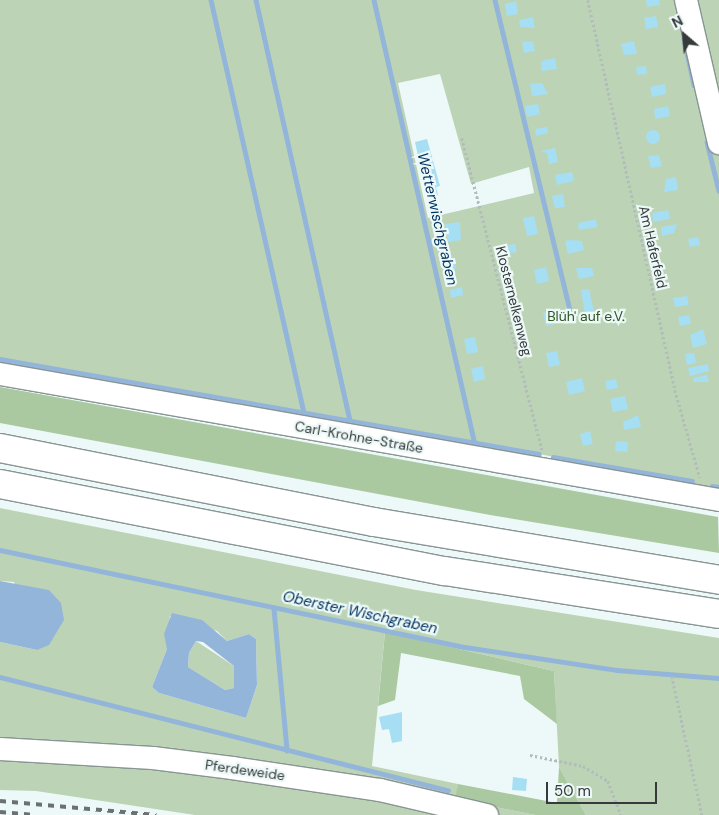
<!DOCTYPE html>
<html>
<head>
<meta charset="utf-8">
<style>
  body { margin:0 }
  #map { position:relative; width:719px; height:815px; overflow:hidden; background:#edf9f8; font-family:"DM Sans",sans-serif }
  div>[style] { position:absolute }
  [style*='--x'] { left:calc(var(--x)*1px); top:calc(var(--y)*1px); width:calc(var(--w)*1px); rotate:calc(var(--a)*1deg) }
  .green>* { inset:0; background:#bcd4b5 }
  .forest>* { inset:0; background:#aac9a1 }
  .water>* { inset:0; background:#94b5da }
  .stream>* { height:4.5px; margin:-2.25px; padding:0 2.25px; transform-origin:2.25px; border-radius:2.25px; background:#94b5da }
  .building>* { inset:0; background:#a6def3 }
  .round { border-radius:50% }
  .path>* { height:2.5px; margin-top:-1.25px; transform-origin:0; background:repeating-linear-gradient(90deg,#b2bcbb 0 2.5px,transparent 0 5px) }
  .roads { filter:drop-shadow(1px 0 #899494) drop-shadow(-1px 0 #899494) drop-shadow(0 1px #899494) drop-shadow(0 -1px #899494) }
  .minor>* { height:22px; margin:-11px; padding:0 11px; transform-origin:11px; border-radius:11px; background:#fff }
  .highway>* { height:28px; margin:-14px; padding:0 14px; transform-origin:14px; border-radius:14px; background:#fff }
  .rail>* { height:4px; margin-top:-2px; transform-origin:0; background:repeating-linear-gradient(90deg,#6a7170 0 6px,transparent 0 12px) }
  span { translate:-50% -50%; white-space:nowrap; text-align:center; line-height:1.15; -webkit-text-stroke:4.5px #edf9f8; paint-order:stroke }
  .street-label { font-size:14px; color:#363a3a }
  .park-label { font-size:14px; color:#2e5722 }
  .water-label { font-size:15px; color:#00325f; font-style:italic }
  .north { position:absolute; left:659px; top:10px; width:50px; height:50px; -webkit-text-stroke:4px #edf9f8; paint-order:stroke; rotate:333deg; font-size:14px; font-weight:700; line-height:20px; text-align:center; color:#363a3a }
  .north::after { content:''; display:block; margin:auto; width:18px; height:22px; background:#363a3a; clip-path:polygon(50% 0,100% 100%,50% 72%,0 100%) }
  .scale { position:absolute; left:546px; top:782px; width:111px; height:22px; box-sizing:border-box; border:2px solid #363a3a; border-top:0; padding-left:6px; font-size:15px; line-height:18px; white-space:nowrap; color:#363a3a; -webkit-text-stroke:4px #edf9f8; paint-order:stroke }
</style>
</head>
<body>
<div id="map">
  <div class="green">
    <i style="clip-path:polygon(evenodd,0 0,719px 0,719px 489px,477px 442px,0 363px,0 0,440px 74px,471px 184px,529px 167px,534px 193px,428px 218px,398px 83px,440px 74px)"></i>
    <i style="clip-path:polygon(evenodd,0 508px,416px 590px,719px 638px,719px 815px,586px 815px,559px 767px,554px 671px,385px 632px,372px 766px,458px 784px,456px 799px,535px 815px,195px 815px,36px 791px,0 790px,0 642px,37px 650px,14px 582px,0 581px,0 508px,170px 616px,217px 631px,227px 641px,249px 634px,256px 639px,257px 685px,246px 718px,159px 693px,152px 687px,167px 649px,170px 616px)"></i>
    <i style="clip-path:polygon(196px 641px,234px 666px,234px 688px,225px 690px,188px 667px,189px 653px)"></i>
  </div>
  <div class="forest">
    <i style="clip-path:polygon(0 387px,718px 517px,719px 553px,490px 515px,0 423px)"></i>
    <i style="clip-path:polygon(385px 632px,554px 671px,557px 724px,524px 699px,520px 676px,401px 653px,395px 700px,378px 706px)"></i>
    <i style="clip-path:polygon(559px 767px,586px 815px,535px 815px,455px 799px,458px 784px,557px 803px)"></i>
  </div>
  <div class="water">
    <i style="clip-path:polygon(0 581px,49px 590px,61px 603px,64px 620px,49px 645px,37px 650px,0 642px)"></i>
    <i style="clip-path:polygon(evenodd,172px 613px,202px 620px,227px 641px,249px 634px,256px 639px,257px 685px,246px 718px,159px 693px,152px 687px,167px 649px,164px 634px,172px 613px,196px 641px,203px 642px,234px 666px,234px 688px,225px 690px,188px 667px,189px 653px,196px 641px)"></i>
  </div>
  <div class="stream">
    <i style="--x:211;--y:0;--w:424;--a:77.3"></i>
    <i style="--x:256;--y:0;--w:432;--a:77.4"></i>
    <i style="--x:374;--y:0;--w:454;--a:77.2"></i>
    <i style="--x:495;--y:0;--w:323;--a:76.4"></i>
    <i style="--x:684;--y:39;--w:47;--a:77.7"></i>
    <i style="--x:707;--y:142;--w:50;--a:76.2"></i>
    <i style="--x:0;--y:359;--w:547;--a:10"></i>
    <i style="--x:553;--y:457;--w:141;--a:9.8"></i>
    <i style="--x:712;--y:486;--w:7;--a:8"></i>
    <i style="--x:0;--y:550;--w:475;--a:11.8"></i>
    <i style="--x:465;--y:647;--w:154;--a:8.6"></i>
    <i style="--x:617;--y:670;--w:102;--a:4.5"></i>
    <i style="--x:274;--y:609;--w:142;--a:84.7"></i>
    <i style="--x:0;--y:677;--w:462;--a:14.2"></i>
  </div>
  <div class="building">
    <i style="clip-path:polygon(646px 0,659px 0,660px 5px,647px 7px)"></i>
    <i style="clip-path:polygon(516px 1px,518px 14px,507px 16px,505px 4px)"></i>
    <i style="clip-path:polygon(656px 16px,658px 27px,646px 29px,644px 18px)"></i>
    <i style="clip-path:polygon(533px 17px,535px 28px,520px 27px,519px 20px)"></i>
    <i style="clip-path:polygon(533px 41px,535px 51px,524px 53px,522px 42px)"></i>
    <i style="clip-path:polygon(634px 41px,637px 54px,624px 55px,621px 44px)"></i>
    <i style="clip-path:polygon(555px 58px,557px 69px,542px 71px,541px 61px)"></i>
    <i style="clip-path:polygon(646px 66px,647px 74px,637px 75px,636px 67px)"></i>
    <i style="clip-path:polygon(542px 83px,548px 94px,532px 96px,530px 84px)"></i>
    <i style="clip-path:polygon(665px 84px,666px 94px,652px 97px,650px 87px)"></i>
    <i style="clip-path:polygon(538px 104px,540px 114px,527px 117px,525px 106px)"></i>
    <i style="clip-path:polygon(668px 106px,670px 116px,655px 119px,654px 109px)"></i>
    <i style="clip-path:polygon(547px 127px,548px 133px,536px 136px,535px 129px)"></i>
    <i class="round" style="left:646px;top:130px;width:14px;height:14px"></i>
    <i style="clip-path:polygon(427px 139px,440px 186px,436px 187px,438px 195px,427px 198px,415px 142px)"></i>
    <i style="clip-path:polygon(555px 148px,558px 162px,549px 164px,547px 153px,540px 151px)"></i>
    <i style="clip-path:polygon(659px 155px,662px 166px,651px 168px,648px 156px)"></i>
    <i style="clip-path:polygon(572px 172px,574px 181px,557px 185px,555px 175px)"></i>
    <i style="clip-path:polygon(676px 177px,678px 190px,664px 192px,666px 179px)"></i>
    <i style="clip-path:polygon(563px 194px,565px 207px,555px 208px,552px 196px)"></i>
    <i style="clip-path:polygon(668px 210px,670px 219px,653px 222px,652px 213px)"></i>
    <i style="clip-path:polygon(534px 216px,538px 234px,527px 236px,523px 218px)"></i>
    <i style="clip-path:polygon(596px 219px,597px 227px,579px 230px,578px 223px)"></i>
    <i style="clip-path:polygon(460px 222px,461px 240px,448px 242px,445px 224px)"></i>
    <i style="clip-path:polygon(677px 224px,674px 233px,662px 236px,661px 227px)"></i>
    <i style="clip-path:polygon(698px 237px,700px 245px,690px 247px,688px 239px)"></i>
    <i style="clip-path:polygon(571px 240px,582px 241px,584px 250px,568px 254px,565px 241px)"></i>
    <i style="clip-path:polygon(515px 244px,517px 252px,504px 254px,503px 246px)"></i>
    <i style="clip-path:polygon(455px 260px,456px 269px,444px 270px,443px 262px)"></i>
    <i style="clip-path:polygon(546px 267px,549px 281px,537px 284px,534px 270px)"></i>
    <i style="clip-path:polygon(576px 268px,592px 268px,594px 276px,579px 279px)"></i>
    <i style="clip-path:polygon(462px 287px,463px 295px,451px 298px,450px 290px)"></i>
    <i style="clip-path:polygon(589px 289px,596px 320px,586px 322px,581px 290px)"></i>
    <i style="clip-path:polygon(687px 296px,689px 305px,675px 307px,673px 298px)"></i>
    <i style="clip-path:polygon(554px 310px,557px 323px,546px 326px,543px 313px)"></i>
    <i style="clip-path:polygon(689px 315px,691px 324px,680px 326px,678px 317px)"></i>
    <i style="clip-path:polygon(703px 329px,707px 344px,693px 348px,690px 335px)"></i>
    <i style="clip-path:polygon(475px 337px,478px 352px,467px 354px,464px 339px)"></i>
    <i style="clip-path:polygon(557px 351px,560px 365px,549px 367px,546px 353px)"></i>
    <i style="clip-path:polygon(694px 353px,696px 363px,687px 365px,685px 354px)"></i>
    <i style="clip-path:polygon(708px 364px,709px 371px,690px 376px,688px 368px)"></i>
    <i style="clip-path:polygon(483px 366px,485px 379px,474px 382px,471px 369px)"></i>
    <i style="clip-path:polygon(707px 375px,709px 382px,694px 382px,693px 378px)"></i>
    <i style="clip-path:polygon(582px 378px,585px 391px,569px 395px,566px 382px)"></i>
    <i style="clip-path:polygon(616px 379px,618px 388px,607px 390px,605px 381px)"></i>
    <i style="clip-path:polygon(625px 396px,628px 409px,613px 412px,610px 399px)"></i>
    <i style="clip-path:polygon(638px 415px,641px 427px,624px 430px,623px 422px)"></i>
    <i style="clip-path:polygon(590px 431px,593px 444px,583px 446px,580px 434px)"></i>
    <i style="clip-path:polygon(616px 441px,628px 442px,627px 452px,615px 451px)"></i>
    <i style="clip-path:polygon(402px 712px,402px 741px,392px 743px,389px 729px,382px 730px,379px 717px)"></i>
    <i style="clip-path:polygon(513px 777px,527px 779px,526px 791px,512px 790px)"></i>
  </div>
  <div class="path">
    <i style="--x:588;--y:0;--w:400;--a:77.4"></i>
    <i style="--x:675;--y:390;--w:91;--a:74.1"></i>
    <i style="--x:462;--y:138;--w:322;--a:75.6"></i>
    <i style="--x:672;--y:676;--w:142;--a:77.8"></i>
    <i style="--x:530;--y:755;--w:54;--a:11.7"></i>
    <i style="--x:583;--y:766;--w:29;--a:31"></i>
    <i style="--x:608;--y:781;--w:36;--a:69"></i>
  </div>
  <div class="roads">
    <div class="minor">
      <i style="--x:686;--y:0;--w:147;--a:77"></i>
      <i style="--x:0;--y:374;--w:730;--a:9.94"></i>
      <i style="--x:0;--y:749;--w:153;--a:3.4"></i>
      <i style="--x:153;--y:758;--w:80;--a:7.2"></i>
      <i style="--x:232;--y:768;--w:150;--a:8.5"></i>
      <i style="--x:380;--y:790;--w:110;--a:13.2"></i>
    </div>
    <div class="highway">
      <i style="--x:0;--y:448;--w:381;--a:11.2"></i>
      <i style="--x:374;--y:522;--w:350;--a:9.5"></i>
      <i style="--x:0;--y:484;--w:453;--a:11.1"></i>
      <i style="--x:445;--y:571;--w:277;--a:8.9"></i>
    </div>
  </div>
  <div class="rail">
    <i style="--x:0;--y:801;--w:157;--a:5.1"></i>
    <i style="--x:0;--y:812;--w:35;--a:5"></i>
  </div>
  <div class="street-label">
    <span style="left:653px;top:247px;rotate:77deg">Am Haferfeld</span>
    <span style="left:514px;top:301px;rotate:76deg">Klosternelkenweg</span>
    <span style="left:359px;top:437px;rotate:10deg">Carl-Krohne-Straße</span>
    <span style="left:245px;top:770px;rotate:8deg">Pferdeweide</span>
  </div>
  <div class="park-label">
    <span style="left:586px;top:316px">Blüh' auf e.V.</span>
  </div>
  <div class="water-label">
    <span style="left:437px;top:219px;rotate:77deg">Wetterwischgraben</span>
    <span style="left:360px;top:613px;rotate:12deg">Oberster Wischgraben</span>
  </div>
  <div class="north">N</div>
  <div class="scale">50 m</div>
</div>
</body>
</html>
